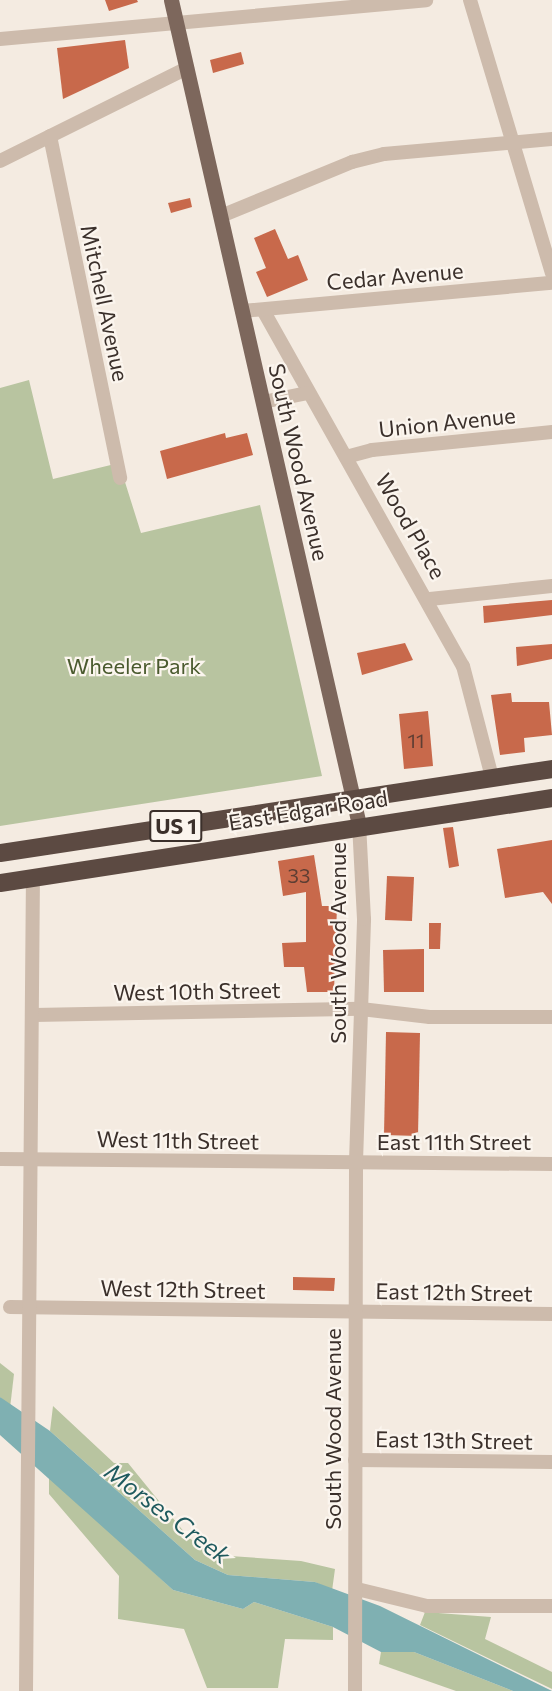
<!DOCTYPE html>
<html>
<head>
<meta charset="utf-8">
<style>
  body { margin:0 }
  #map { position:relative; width:552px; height:1691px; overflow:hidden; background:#f4ebe1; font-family:Commissioner,sans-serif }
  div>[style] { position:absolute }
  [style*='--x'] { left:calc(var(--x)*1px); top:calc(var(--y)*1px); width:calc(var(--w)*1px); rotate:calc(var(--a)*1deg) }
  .green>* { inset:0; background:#b8c4a0 }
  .water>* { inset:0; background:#7fb0b2 }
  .building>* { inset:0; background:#c8694b }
  .minor>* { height:14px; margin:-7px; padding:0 7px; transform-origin:7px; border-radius:7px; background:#cdbbac }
  .major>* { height:15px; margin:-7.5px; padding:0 7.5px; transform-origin:7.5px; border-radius:7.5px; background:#7d675c }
  .highway>* { height:18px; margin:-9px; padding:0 9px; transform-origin:9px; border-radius:9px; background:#5c4a42 }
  span { translate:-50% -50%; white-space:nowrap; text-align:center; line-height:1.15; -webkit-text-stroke:4.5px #fbf5ee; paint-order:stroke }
  .number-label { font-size:20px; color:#5e3e33 }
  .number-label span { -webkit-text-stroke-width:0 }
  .shield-label span { padding:2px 4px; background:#fbf5ee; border:2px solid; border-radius:4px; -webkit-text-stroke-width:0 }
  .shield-label { font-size:21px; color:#3b302b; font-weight:700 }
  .street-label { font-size:22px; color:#3b302b }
  .park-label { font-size:22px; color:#4a5a2e }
  .water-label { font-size:24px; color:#1f5a5e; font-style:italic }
</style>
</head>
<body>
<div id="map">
  <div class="green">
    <i style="clip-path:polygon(29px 380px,53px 479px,119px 463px,141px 533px,260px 505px,322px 776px,0 826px,0 388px)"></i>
    <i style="clip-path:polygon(0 1363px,14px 1374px,10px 1408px,0 1397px)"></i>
    <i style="clip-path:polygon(53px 1406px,114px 1463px,128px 1463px,189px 1538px,215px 1555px,301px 1561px,335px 1569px,332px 1591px,315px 1582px,228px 1575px,195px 1560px,50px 1431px)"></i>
    <i style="clip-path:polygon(49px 1476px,173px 1590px,243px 1609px,254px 1602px,333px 1627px,333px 1640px,285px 1639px,278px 1688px,207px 1688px,184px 1629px,118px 1619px,119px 1576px,49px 1494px)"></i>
    <i style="clip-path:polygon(425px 1612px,491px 1617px,485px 1639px,552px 1672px,552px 1689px,420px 1625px)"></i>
    <i style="clip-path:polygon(381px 1652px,414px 1652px,513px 1691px,456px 1691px,379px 1664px)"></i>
  </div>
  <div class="water">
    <i style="clip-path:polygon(0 1397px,50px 1431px,195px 1560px,228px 1575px,315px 1582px,380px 1606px,552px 1691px,513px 1691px,414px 1652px,381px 1652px,333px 1627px,254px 1602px,243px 1609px,173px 1590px,0 1435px)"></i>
  </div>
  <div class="building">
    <i style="clip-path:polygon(105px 0,137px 0,138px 2px,109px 11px)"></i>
    <i style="clip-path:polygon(125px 40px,129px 68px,63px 99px,57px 48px)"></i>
    <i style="clip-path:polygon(241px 52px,244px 64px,213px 73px,210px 60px)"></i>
    <i style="clip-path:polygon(190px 198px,192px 207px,171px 213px,168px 203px)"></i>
    <i style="clip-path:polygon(275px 229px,288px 259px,298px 255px,308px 280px,267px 297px,256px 272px,266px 268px,254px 238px)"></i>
    <i style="clip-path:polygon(225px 433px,226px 438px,247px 433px,253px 455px,167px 479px,160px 451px)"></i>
    <i style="clip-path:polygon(552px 600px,552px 615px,484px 623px,483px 606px)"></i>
    <i style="clip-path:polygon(405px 643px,413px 660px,362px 675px,357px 653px)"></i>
    <i style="clip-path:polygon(552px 644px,552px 659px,517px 666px,516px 647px)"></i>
    <i style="clip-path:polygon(511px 693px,512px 702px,549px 702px,552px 735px,524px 738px,525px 752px,500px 755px,491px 695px)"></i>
    <i style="clip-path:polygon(428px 711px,433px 766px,404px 769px,399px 714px)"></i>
    <i style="clip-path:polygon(453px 827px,459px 866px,449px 868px,443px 828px)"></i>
    <i style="clip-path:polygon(552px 840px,552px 904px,543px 892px,505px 898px,497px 849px)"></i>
    <i style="clip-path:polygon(314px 855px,322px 906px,337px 906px,334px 992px,307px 992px,304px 967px,284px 967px,282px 943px,306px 942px,306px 892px,283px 896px,278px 861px)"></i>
    <i style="clip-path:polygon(387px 876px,414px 877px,412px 921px,385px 920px)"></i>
    <i style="clip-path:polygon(429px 923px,441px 923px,440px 949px,429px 949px)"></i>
    <i style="clip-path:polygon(424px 949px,424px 992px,384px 992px,383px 950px)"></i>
    <i style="clip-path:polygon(386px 1032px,420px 1033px,418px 1136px,384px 1135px)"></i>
    <i style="clip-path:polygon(293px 1277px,335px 1278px,334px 1291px,293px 1290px)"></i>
  </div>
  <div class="minor">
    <i style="--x:470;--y:0;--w:285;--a:73.3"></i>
    <i style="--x:0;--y:39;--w:428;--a:-5.2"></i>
    <i style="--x:50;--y:136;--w:349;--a:78.4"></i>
    <i style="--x:0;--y:161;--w:209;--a:-26.4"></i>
    <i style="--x:221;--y:216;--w:142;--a:-22.4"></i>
    <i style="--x:352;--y:162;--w:33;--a:-14"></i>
    <i style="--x:384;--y:154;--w:169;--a:-5.1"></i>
    <i style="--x:263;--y:310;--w:408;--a:60.7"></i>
    <i style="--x:463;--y:666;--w:115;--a:75.4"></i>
    <i style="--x:242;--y:311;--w:311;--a:-5.2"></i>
    <i style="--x:263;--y:402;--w:46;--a:-11.3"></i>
    <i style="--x:346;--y:457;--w:27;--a:-15"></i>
    <i style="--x:372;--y:450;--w:181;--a:-5.7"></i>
    <i style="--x:430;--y:599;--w:123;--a:-6.1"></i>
    <i style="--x:34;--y:1015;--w:327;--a:-1.1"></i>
    <i style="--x:361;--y:1009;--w:69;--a:6.6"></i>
    <i style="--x:430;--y:1017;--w:122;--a:0"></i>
    <i style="--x:0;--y:1159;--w:552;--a:0.52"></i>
    <i style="--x:10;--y:1307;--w:542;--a:0.74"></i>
    <i style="--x:355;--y:1460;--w:197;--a:0.6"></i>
    <i style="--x:357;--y:1589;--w:72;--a:13.7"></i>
    <i style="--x:427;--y:1606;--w:125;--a:0"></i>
    <i style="--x:26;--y:1691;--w:814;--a:-89.51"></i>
    <i style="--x:355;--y:1691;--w:529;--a:-89.89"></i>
    <i style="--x:356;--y:1162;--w:243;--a:-88.1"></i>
    <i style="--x:364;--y:919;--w:94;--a:-93"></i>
  </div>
  <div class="major">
    <i style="--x:171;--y:0;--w:846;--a:77.16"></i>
  </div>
  <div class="highway">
    <i style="--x:0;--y:853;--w:558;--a:-8.65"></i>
    <i style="--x:0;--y:883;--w:559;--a:-8.75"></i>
  </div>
  <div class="number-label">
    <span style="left:416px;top:740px">11</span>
    <span style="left:299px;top:875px">33</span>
  </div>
  <div class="shield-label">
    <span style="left:176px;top:826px">US 1</span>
  </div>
  <div class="street-label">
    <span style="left:395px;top:276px;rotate:-5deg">Cedar Avenue</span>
    <span style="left:105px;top:303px;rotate:78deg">Mitchell Avenue</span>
    <span style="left:447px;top:422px;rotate:-6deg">Union Avenue</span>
    <span style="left:299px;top:462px;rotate:77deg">South Wood Avenue</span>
    <span style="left:411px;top:526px;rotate:60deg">Wood Place</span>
    <span style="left:308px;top:810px;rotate:-9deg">East Edgar Road</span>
    <span style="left:338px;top:943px;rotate:-90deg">South Wood Avenue</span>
    <span style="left:197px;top:991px;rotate:-1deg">West 10th Street</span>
    <span style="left:178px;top:1140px;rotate:1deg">West 11th Street</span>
    <span style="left:454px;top:1142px">East 11th Street</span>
    <span style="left:183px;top:1289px;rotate:1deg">West 12th Street</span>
    <span style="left:454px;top:1292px;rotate:1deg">East 12th Street</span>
    <span style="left:333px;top:1429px;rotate:-90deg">South Wood Avenue</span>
    <span style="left:454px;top:1440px;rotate:1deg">East 13th Street</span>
  </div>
  <div class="park-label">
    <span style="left:134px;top:666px">Wheeler Park</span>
  </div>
  <div class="water-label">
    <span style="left:168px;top:1513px;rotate:37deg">Morses Creek</span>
  </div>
</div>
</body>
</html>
